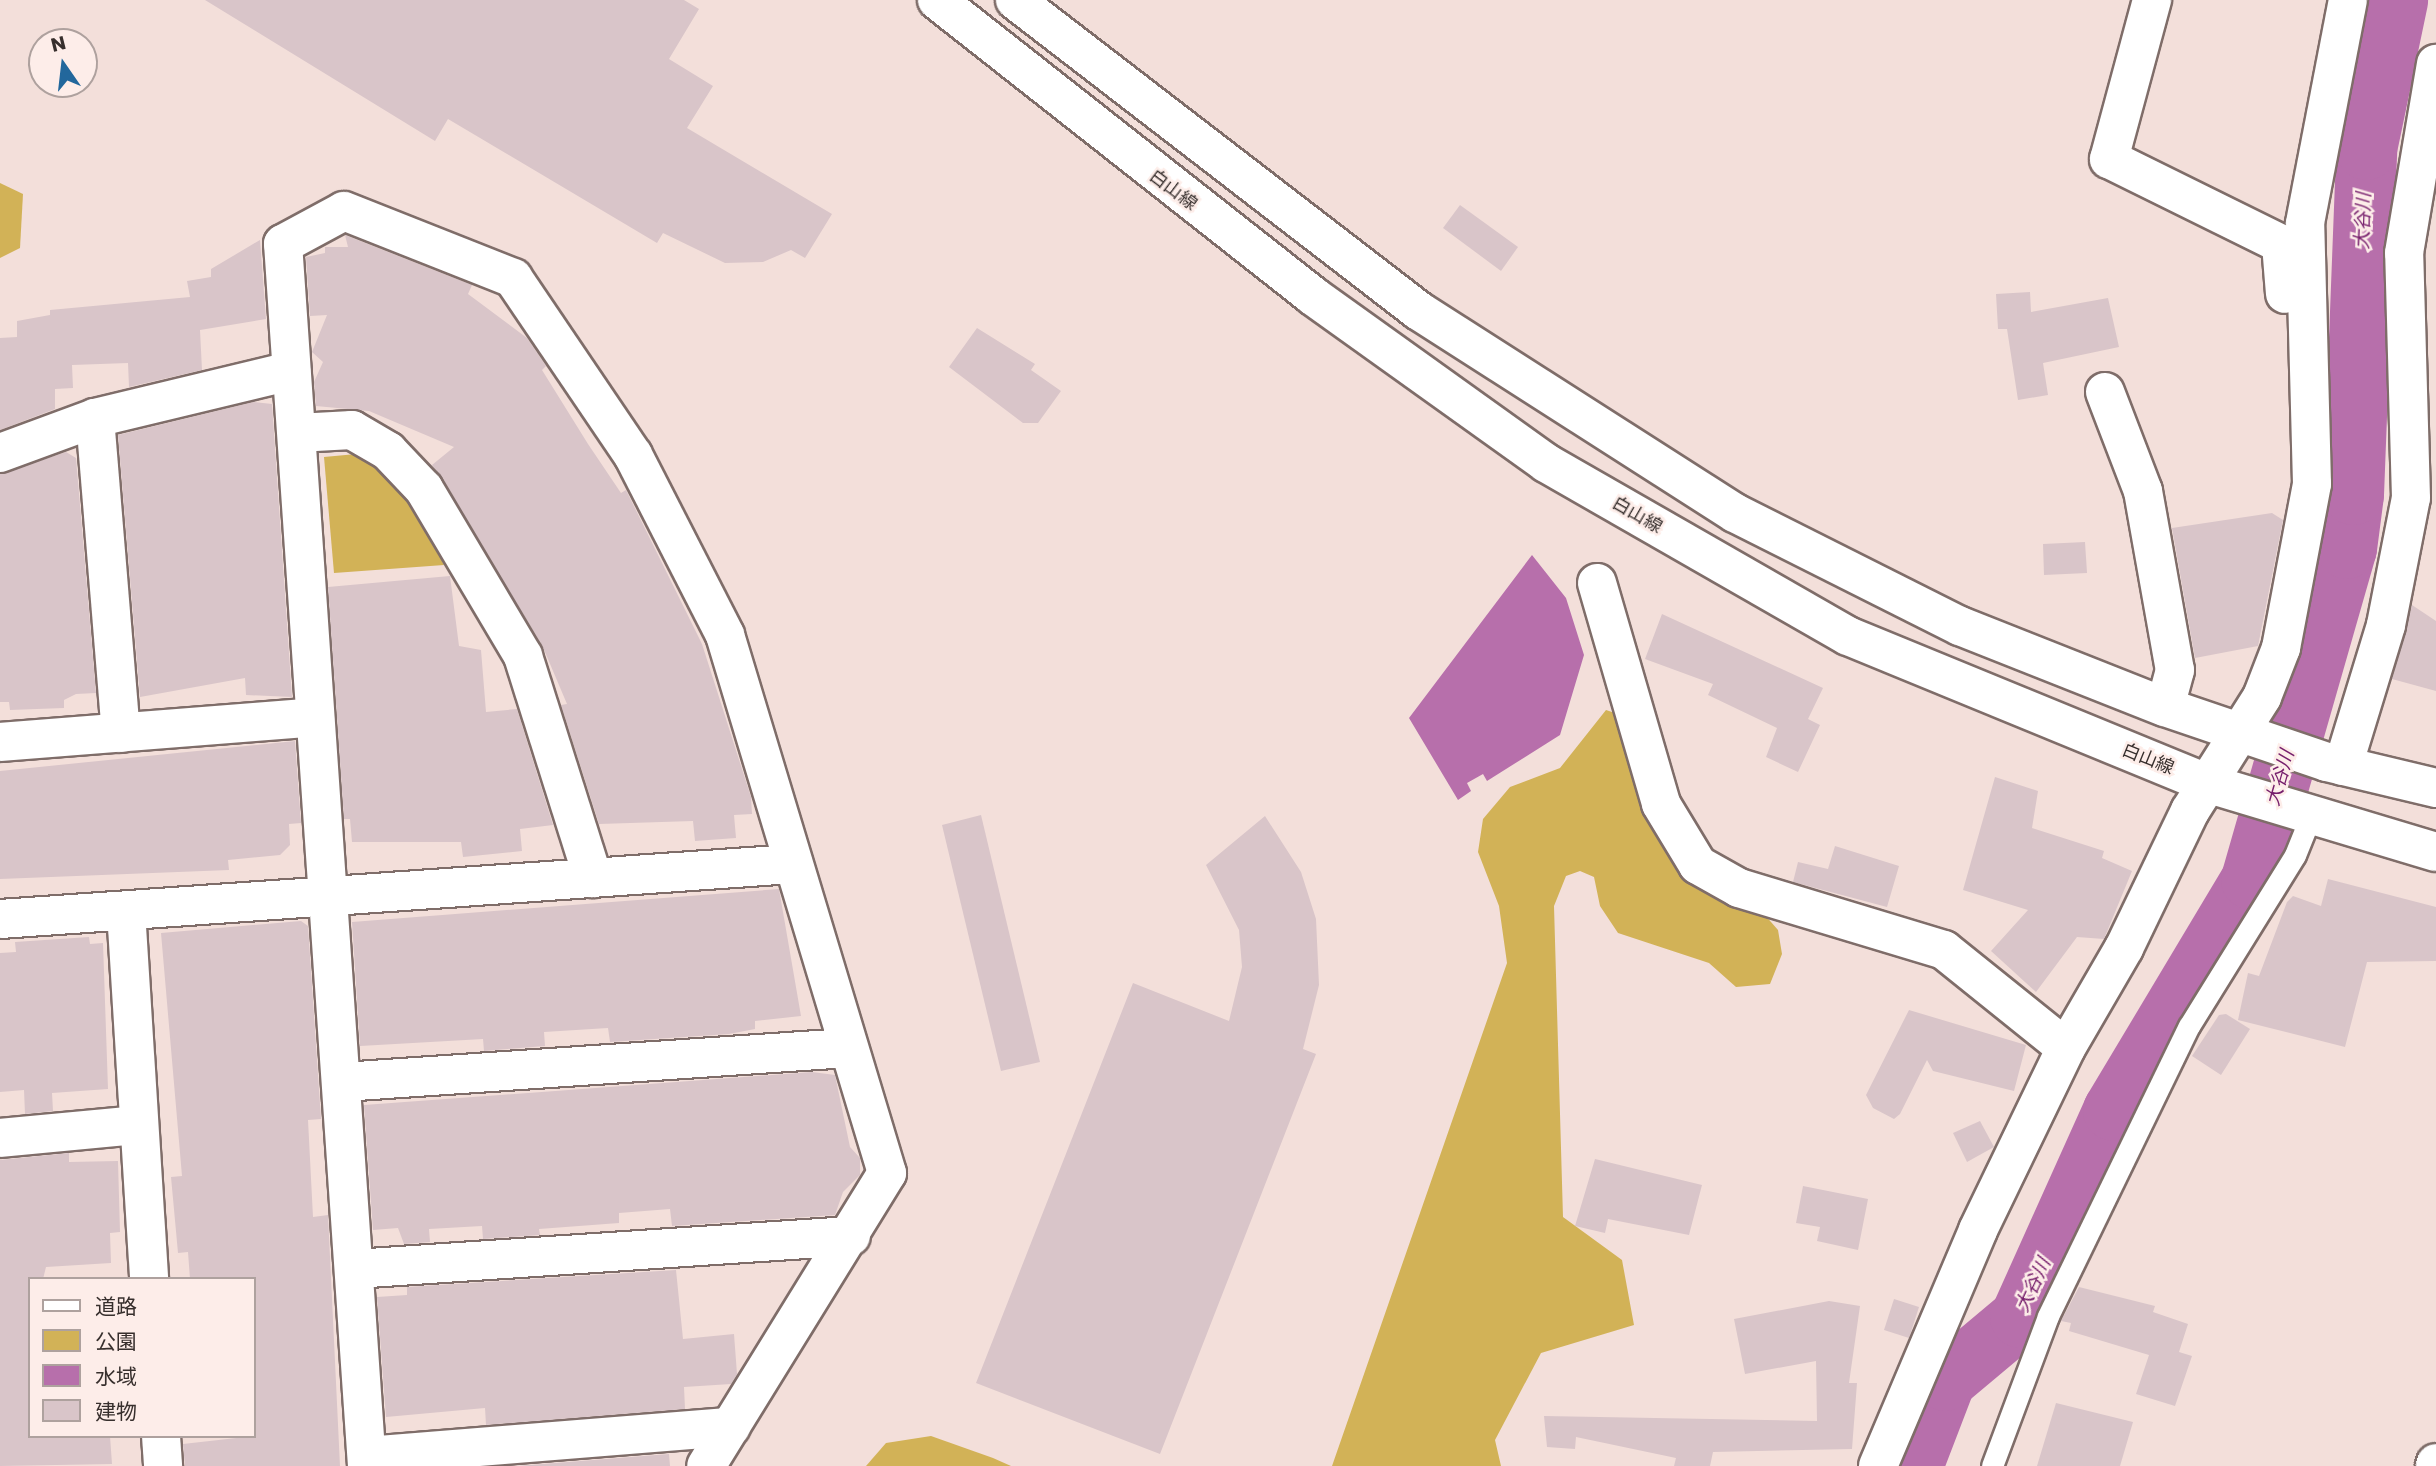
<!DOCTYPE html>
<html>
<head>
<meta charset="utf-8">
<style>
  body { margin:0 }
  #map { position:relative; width:2436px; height:1466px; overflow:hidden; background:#f3dfda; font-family:Poppins,"Noto Sans JP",sans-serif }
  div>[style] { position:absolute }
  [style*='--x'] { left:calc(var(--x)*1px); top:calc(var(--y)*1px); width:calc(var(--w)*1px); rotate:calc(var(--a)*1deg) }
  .green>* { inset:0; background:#d2b257 }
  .water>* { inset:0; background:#b76fab }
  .river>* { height:61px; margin:-30.5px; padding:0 30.5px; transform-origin:30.5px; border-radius:30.5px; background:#b76fab }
  .building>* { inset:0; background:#d9c5c9 }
  .roads { filter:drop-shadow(2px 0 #7f6d69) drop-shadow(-2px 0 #7f6d69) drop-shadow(0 2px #7f6d69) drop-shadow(0 -2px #7f6d69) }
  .lane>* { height:21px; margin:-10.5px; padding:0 10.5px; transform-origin:10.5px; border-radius:10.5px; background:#fff }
  .street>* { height:38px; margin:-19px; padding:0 19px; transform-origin:19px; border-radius:19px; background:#fff }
  .secondary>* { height:38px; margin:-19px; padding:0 19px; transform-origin:19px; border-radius:19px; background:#fff }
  span { translate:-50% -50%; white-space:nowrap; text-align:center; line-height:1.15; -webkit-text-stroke:5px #fdede9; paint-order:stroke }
  .street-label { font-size:18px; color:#372f2d }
  .water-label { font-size:19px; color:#77206d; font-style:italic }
  .legend { position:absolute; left:28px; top:1277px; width:228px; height:161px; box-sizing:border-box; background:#fdede9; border:2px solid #aea19e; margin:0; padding:9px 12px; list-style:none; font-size:21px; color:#372f2d }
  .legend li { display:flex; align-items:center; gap:14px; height:35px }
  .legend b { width:35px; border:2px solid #aea19e }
  .north { position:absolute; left:28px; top:28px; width:70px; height:70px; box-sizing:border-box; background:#fdede9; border:2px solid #aea19e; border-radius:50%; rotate:346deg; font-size:19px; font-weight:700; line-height:28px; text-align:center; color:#372f2d }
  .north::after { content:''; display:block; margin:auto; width:24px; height:32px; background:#22679c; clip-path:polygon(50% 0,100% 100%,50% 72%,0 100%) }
</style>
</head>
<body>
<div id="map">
  <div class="green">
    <i style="clip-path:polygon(0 183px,23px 194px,20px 248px,0 258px)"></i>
    <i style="clip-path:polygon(367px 453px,407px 489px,444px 565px,334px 573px,324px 457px)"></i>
    <i style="clip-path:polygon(1606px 710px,1624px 716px,1652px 804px,1764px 914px,1778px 930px,1782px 954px,1770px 984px,1736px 987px,1709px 963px,1618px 933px,1600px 906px,1594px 877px,1580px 871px,1566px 876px,1554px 906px,1563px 1217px,1622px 1260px,1634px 1325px,1541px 1353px,1495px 1440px,1501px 1466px,1332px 1466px,1507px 963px,1499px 906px,1478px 852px,1483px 819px,1510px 787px,1560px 768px)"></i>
    <i style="clip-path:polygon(931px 1436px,993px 1458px,1011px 1466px,866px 1466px,886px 1443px)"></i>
  </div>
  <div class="water">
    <i style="clip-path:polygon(1532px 555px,1566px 598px,1584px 655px,1560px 735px,1487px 781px,1483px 774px,1467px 783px,1471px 791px,1458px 800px,1409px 718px)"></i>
  </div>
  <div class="river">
    <i style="--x:1912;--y:1466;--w:92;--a:-69"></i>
    <i style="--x:1945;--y:1380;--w:98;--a:-40"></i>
    <i style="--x:2020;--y:1317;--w:227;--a:-65.8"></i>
    <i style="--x:2113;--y:1110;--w:269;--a:-59.1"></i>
    <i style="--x:2251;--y:879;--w:344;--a:-74"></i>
    <i style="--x:2346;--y:548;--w:54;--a:-82.6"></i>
    <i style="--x:2353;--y:494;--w:345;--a:-87.8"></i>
    <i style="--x:2366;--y:149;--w:152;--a:-78.2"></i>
  </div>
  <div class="building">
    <i style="clip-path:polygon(205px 0,684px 0,699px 9px,669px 59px,713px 86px,687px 128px,832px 214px,805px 258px,791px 250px,763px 262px,725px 263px,663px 233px,657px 243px,448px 119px,435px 141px)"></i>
    <i style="clip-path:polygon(1460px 205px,1518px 247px,1501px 271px,1443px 228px)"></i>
    <i style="clip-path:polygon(345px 235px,472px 285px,468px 294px,527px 338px,546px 366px,542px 370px,588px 444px,621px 493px,626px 490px,702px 644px,751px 797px,752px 814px,734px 815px,736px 838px,695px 841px,693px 821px,599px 824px,561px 705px,567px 704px,542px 645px,432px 465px,454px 447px,369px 411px,316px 406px,314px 382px,323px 362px,312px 352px,327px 315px,310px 316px,306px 257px,325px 253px,325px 247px,348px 247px)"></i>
    <i style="clip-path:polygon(260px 240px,266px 319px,200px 330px,202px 370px,129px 387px,128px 363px,72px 365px,73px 388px,55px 389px,55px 409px,0 430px,0 338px,17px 337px,17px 321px,50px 315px,50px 310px,190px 297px,187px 281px,211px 277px,211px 269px)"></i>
    <i style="clip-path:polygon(2030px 292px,2031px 312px,2108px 298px,2119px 347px,2043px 363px,2048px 395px,2018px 400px,2007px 329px,1998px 329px,1996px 294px)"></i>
    <i style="clip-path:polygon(977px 328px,1035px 364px,1031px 370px,1061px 391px,1038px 423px,1023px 423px,949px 367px)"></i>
    <i style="clip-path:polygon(253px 402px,272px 404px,292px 697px,246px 695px,245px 678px,140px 697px,118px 435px)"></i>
    <i style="clip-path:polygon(66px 452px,76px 458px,96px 693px,76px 694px,64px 700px,64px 708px,10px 710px,9px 702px,0 702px,0 474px)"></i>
    <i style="clip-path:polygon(2272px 513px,2283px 520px,2258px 646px,2195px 658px,2172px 528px)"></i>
    <i style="clip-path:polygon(2085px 542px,2087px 573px,2044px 575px,2043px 544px)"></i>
    <i style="clip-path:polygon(450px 576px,459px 646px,481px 650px,486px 712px,517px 709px,553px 825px,520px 829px,522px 851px,463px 857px,461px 842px,352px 842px,350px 819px,344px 819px,328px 587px)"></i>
    <i style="clip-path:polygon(2412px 605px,2436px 621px,2436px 691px,2392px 679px)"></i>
    <i style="clip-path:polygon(1662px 614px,1823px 688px,1808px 719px,1820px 725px,1798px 772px,1766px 757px,1777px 728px,1708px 695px,1713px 684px,1645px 659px)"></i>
    <i style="clip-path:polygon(295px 741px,301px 823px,289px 824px,290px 845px,280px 855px,228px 860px,229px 870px,0 879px,0 771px)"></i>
    <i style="clip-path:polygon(1995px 777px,2038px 791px,2032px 828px,2104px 851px,2102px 858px,2132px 871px,2104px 939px,2077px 937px,2036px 992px,1991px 951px,2028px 910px,1963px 890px)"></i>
    <i style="clip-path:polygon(981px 815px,1040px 1062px,1001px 1071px,942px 825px)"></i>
    <i style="clip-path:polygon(1265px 816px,1301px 872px,1316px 919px,1319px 985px,1303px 1049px,1316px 1054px,1160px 1454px,976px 1383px,1133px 983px,1229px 1021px,1242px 967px,1239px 930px,1206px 865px)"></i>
    <i style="clip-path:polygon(1835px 846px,1899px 866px,1887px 907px,1793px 882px,1798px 862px,1828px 869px)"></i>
    <i style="clip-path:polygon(2328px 879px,2436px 907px,2436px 961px,2367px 962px,2345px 1047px,2238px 1020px,2248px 973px,2259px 976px,2287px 902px,2293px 896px,2321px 906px)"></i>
    <i style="clip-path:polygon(779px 889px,801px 1016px,755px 1021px,755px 1029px,729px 1034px,610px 1042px,608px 1028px,544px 1032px,545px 1046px,484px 1051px,483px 1039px,360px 1046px,352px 922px)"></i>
    <i style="clip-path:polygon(301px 921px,308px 926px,321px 1119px,308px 1120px,313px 1217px,328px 1215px,340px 1466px,185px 1466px,183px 1444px,254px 1436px,254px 1279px,190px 1279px,188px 1252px,178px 1253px,171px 1177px,182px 1176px,161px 933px)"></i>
    <i style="clip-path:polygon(89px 937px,90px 944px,103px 943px,108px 1089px,52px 1093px,53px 1111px,25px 1114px,24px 1090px,0 1092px,0 953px,16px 952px,15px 942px)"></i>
    <i style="clip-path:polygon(1909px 1010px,2026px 1045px,2014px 1091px,1933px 1071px,1927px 1060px,1900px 1114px,1894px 1119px,1873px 1108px,1866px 1095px)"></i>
    <i style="clip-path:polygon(2226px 1014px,2250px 1029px,2221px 1075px,2192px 1056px,2219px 1015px)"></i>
    <i style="clip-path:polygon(812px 1072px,835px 1075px,850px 1147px,860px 1158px,860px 1175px,843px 1192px,835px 1215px,672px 1226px,670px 1209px,619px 1213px,619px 1223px,539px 1229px,540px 1235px,483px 1239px,482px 1226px,429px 1229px,430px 1242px,404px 1244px,398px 1228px,373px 1230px,364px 1105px)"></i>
    <i style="clip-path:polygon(1980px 1121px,1994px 1147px,1967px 1162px,1953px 1133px)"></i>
    <i style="clip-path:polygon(69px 1153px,69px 1162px,118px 1161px,120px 1232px,110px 1233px,111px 1263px,46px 1267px,43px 1279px,30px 1279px,30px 1436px,110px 1436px,112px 1464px,0 1466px,0 1160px)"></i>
    <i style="clip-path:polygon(1595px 1159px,1702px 1185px,1689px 1235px,1608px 1219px,1605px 1233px,1575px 1226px)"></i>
    <i style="clip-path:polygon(1803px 1186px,1868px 1199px,1858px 1250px,1817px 1241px,1820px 1227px,1796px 1223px)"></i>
    <i style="clip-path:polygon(676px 1270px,683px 1339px,734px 1334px,737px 1374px,731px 1384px,684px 1387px,685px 1409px,486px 1425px,485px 1408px,386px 1417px,377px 1297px,407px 1295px,407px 1287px)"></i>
    <i style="clip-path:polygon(2079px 1287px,2155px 1306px,2153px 1312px,2188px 1324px,2179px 1352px,2192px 1356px,2175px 1406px,2136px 1394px,2149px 1355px,2069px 1331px,2071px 1323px,2061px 1321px)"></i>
    <i style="clip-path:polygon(1894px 1299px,1919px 1307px,1909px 1338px,1884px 1330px)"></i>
    <i style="clip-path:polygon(1829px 1301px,1860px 1306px,1849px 1383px,1857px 1383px,1852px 1449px,1713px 1452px,1710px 1466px,1674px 1466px,1676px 1458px,1576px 1437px,1575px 1449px,1547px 1447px,1544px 1416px,1817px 1421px,1816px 1361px,1745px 1374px,1734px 1319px)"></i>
    <i style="clip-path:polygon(2056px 1403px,2133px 1422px,2120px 1466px,2037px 1466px)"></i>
    <i style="clip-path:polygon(669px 1454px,670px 1466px,517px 1466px)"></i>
  </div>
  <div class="roads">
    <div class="lane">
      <i style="--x:1992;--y:1466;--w:160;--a:-69.5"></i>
      <i style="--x:2048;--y:1316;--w:322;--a:-64.1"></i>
      <i style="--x:2189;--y:1026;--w:201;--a:-58.2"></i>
      <i style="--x:2295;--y:855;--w:40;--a:-68"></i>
    </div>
    <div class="street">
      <i style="--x:2152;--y:0;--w:165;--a:105.1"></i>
      <i style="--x:2109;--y:159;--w:192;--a:26.3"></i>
      <i style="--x:2281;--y:244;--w:50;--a:85.4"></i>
      <i style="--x:2105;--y:392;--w:106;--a:69"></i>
      <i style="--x:2143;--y:491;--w:182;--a:79.9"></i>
      <i style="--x:2175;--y:670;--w:38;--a:105"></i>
      <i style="--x:95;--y:418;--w:316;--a:85.3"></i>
      <i style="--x:297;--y:433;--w:55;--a:-3.1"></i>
      <i style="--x:352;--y:430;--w:42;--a:30.3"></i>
      <i style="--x:388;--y:451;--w:52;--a:46.5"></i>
      <i style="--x:424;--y:489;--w:194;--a:59.3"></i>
      <i style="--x:523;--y:656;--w:233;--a:72.5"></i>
      <i style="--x:0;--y:453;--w:101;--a:-20.2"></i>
      <i style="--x:95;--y:418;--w:202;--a:-13.5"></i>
      <i style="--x:1597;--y:583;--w:230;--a:73.8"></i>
      <i style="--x:1661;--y:804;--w:71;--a:58.8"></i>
      <i style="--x:1698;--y:865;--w:47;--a:29.3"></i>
      <i style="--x:1739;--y:888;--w:214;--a:16.8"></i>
      <i style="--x:1944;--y:950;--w:156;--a:38.8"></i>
      <i style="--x:0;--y:742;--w:316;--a:-4.5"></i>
      <i style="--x:2343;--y:766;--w:147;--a:-73"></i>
      <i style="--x:2386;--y:625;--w:129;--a:-78.9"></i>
      <i style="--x:2411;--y:498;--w:245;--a:-91.6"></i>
      <i style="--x:2404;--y:253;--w:192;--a:-80.4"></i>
      <i style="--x:126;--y:911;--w:369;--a:86.4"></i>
      <i style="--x:0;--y:919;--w:795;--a:-3.97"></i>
      <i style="--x:342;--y:1082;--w:506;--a:-3.85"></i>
      <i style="--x:0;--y:1138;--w:139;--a:-5.4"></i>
      <i style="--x:354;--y:1269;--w:498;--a:-3.8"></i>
      <i style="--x:161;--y:1436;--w:30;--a:86"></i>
      <i style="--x:367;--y:1456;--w:365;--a:-4.6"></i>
      <i style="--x:367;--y:1466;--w:1225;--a:-93.93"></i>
      <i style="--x:283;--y:244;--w:69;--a:-28.4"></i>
      <i style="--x:344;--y:211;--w:182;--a:21.6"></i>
      <i style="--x:513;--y:278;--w:214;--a:55.9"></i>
      <i style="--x:633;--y:455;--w:202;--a:62.9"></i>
      <i style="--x:725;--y:635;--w:562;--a:73.24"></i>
      <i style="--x:887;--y:1173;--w:344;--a:121.7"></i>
      <i style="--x:1878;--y:1466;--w:256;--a:-67"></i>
      <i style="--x:1978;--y:1230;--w:202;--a:-64.2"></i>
      <i style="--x:2066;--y:1048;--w:116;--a:-59.9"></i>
      <i style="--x:2124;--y:948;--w:152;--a:-64.3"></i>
      <i style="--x:2190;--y:811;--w:135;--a:-57.7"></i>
      <i style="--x:2262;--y:697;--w:53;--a:-68.8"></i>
      <i style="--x:2281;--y:648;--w:167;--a:-79.3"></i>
      <i style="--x:2312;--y:484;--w:261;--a:-91.5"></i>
      <i style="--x:2305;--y:223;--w:227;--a:-79.1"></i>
      <i style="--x:2435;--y:1466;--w:3;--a:-72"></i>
    </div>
    <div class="secondary">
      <i style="--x:937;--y:0;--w:479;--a:38.2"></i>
      <i style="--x:1313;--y:296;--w:287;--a:35.6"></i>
      <i style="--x:1546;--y:463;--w:348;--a:29.8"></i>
      <i style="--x:1848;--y:636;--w:387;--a:22.3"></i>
      <i style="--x:2206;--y:783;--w:240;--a:16.7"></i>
      <i style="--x:1015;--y:0;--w:510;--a:37.59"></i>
      <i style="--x:1419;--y:311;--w:375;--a:32.6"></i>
      <i style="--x:1735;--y:513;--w:252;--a:26.7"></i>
      <i style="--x:1960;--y:626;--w:220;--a:21.6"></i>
      <i style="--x:2165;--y:707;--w:171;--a:18.8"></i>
      <i style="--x:2327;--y:762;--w:112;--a:13.4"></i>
    </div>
  </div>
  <div class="street-label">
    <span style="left:1173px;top:190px;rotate:37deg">白山線</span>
    <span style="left:1637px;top:515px;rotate:30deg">白山線</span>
    <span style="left:2148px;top:759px;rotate:22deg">白山線</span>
  </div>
  <div class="water-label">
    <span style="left:2363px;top:221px;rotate:-88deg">大谷川</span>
    <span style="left:2280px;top:778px;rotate:-74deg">大谷川</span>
    <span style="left:2033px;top:1285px;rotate:-65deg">大谷川</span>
  </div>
  <ul class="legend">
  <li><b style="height:9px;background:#fff"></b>道路</li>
  <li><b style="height:19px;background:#d2b257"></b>公園</li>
  <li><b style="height:19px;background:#b76fab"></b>水域</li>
  <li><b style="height:19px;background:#d9c5c9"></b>建物</li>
  </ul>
  <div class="north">N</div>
</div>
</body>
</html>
